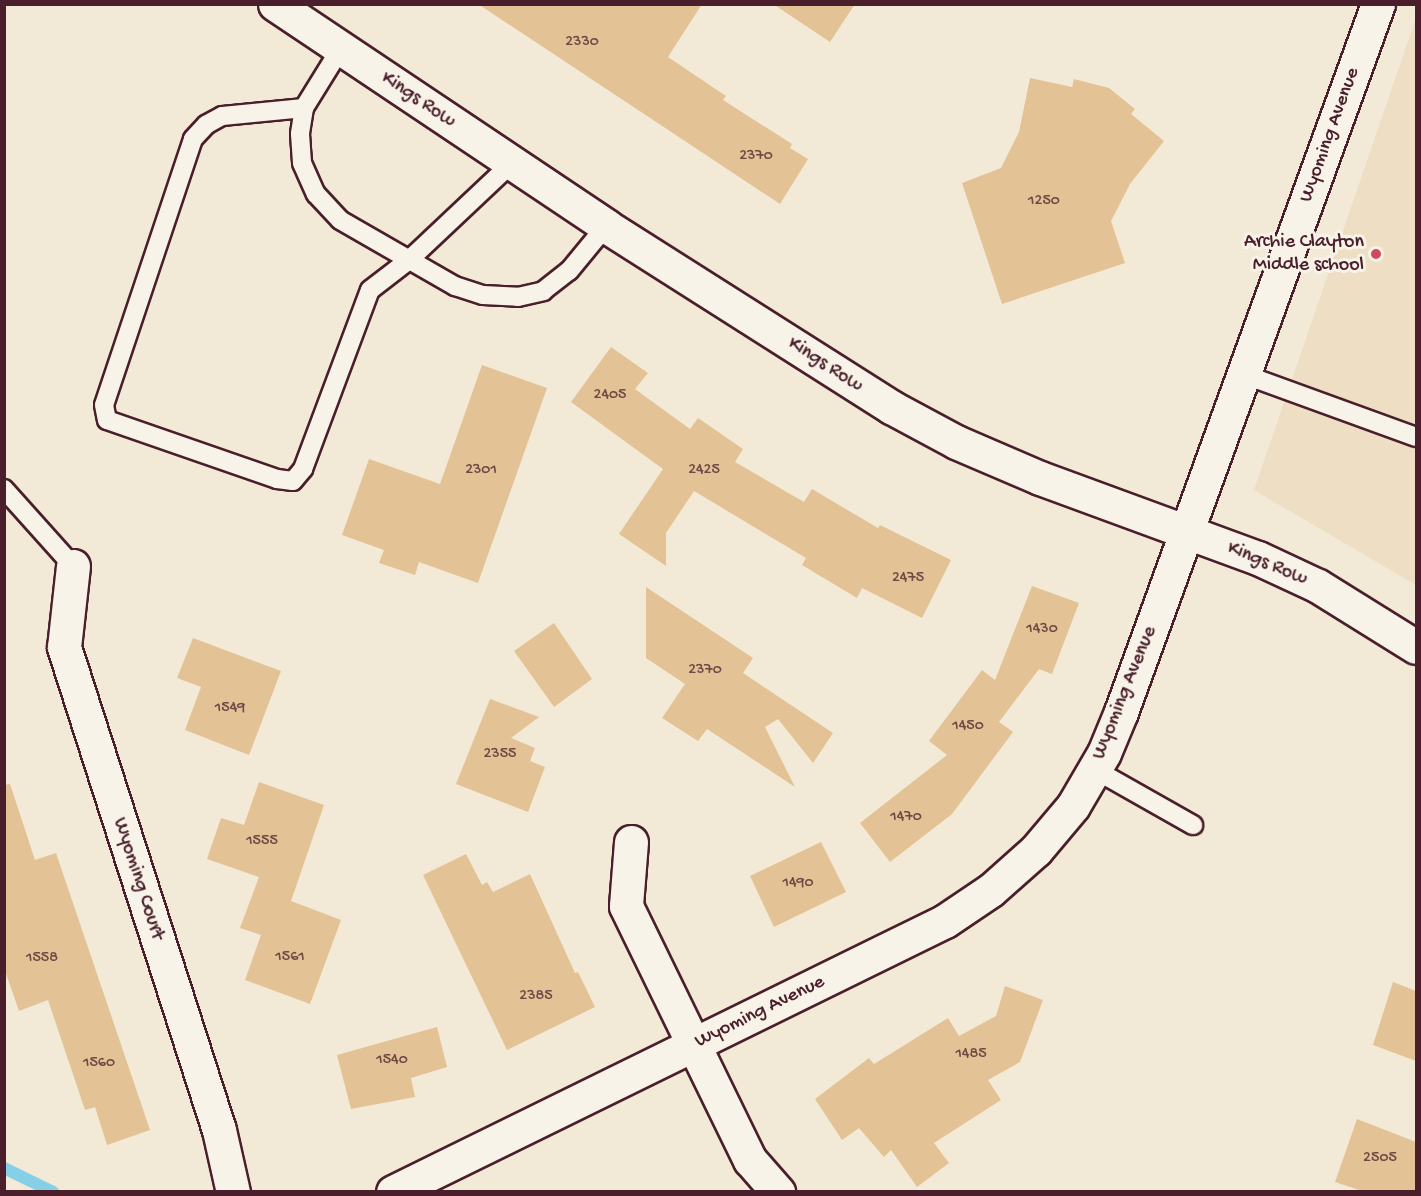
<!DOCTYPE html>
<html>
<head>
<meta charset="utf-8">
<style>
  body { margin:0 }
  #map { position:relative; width:1421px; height:1196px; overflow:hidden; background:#f3e9d7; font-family:"Gochi Hand",sans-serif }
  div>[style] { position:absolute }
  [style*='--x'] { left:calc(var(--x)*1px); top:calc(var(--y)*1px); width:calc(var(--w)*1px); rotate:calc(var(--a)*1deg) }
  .built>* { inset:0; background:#eedec3 }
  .stream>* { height:12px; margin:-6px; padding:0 6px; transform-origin:6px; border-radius:6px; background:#86d0e7 }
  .building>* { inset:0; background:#e3c395 }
  .roads { filter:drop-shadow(2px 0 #4a1f2b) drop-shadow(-2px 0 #4a1f2b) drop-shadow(0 2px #4a1f2b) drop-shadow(0 -2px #4a1f2b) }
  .service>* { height:18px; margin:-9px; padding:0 9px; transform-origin:9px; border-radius:9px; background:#f7f3e8 }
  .minor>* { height:33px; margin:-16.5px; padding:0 16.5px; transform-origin:16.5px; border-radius:16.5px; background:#f7f3e8 }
  .tertiary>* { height:33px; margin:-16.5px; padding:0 16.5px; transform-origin:16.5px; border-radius:16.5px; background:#f7f3e8 }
  .secondary>* { height:33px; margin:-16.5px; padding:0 16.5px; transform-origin:16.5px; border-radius:16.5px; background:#f7f3e8 }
  .dots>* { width:16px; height:16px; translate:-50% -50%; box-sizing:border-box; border:3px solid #f7f3e8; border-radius:50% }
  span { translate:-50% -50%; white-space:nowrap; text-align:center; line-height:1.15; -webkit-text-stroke:6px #f7f3e8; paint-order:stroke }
  .number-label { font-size:16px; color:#704846 }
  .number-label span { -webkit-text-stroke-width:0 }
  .street-label { font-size:20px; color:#4a1f2b }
  .poi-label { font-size:20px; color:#4a1f2b }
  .right { translate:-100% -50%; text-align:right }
  .frame { position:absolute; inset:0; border:6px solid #4a1f2b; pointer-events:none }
</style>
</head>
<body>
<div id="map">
  <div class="built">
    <i style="clip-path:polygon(1416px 18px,1416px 585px,1254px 490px)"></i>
  </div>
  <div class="stream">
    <i style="--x:4;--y:1168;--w:55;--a:26.1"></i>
  </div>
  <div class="building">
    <i style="clip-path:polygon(478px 4px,702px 4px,668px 57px,726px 96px,723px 100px,792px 144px,790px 148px,808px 159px,780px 204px)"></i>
    <i style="clip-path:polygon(773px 4px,855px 4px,830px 42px)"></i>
    <i style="clip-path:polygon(1030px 78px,1072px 87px,1074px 79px,1109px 88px,1135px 109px,1131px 114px,1164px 141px,1130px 184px,1111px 221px,1125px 263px,1002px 304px,962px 183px,1001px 168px,1019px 132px)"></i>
    <i style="clip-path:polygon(611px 347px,648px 373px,635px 389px,690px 429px,698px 418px,743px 449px,735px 462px,804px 502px,812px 489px,878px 528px,880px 525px,951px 560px,922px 618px,862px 588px,857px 598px,802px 565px,806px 558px,694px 491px,666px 533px,666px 566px,619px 534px,663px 469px,571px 402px)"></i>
    <i style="clip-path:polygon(482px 365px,547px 388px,478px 583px,419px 562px,415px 575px,379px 563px,384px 550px,342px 535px,369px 459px,440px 484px)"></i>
    <i style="clip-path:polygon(1032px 586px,1079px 603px,1052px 674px,1039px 669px,999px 722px,1013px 732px,952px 814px,890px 862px,860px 823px,947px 755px,929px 741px,982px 670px,995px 680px)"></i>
    <i style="clip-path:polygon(646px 587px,753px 658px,743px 673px,833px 733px,813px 763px,778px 719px,765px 727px,795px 787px,707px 729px,698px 741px,662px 718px,685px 684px,646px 658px)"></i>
    <i style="clip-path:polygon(554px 623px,592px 679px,554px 707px,514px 651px)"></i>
    <i style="clip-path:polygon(193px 638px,281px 671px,249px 755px,185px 730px,201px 687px,177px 678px)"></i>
    <i style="clip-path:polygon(490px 699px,539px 717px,511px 738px,535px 748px,530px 761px,545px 767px,528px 812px,456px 784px)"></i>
    <i style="clip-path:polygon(259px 782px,324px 805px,291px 901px,341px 920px,310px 1004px,245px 980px,261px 935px,240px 928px,259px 877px,207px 859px,221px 818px,244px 825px)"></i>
    <i style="clip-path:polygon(10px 784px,35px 860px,56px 853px,150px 1130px,107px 1145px,95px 1107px,85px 1110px,48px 1000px,19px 1011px,4px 968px,4px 785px)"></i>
    <i style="clip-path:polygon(821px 842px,846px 892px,774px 927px,750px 876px)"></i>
    <i style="clip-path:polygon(466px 854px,482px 885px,487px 882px,493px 892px,530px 874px,575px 973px,578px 972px,595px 1007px,507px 1050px,423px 875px)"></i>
    <i style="clip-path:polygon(1393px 982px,1416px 991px,1416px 1061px,1373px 1045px)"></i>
    <i style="clip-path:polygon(1005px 986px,1043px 1000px,1020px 1062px,988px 1080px,1001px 1100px,934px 1143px,949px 1163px,917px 1187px,891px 1150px,884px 1157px,859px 1128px,842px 1140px,815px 1099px,869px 1058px,874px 1064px,948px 1018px,959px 1036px,996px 1016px)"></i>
    <i style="clip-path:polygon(437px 1027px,447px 1067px,411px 1078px,415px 1097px,351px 1109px,337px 1055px)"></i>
    <i style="clip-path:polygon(1357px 1119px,1416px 1142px,1416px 1191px,1362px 1191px,1335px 1182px)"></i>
  </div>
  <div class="roads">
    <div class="service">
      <i style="--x:341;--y:48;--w:70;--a:121.7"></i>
      <i style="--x:304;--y:108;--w:26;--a:99"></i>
      <i style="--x:300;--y:134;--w:29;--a:86"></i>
      <i style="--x:302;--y:163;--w:34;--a:66"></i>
      <i style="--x:316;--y:194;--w:35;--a:47"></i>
      <i style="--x:340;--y:220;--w:133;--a:29.9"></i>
      <i style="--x:455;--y:286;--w:29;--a:18"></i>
      <i style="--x:483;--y:295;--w:35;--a:3"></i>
      <i style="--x:518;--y:297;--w:26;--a:-13"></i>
      <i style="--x:543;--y:291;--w:33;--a:-38"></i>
      <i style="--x:569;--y:271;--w:58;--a:-50.6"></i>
      <i style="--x:304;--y:108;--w:82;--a:174.4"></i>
      <i style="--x:222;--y:116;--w:18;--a:151"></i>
      <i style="--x:206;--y:125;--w:19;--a:133"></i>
      <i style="--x:193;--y:139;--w:280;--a:108.5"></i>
      <i style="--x:104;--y:405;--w:15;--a:79"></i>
      <i style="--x:107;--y:420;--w:180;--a:19.1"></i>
      <i style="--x:277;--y:479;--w:16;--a:7"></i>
      <i style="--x:293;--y:481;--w:16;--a:-50"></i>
      <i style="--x:303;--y:469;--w:191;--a:-69.5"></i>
      <i style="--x:370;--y:290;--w:49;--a:-37.6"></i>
      <i style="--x:409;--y:260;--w:141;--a:-43.3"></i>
      <i style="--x:1243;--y:374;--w:184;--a:20"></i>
      <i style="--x:4;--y:489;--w:103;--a:48.1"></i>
      <i style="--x:1094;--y:769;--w:114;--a:29.5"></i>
    </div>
    <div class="minor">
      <i style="--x:73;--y:566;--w:81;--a:96.3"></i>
      <i style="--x:64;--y:647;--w:507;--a:72.21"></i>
      <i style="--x:219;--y:1130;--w:64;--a:77.3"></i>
      <i style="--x:631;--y:842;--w:64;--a:94.5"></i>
      <i style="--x:626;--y:906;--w:283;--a:64"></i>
      <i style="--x:750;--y:1160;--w:43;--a:48.8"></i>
    </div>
    <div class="tertiary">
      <i style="--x:393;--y:1192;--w:615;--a:-26.15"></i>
      <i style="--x:945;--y:921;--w:55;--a:-34"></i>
      <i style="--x:991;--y:890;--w:60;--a:-41.6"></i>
      <i style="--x:1036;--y:850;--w:57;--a:-49.9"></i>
      <i style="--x:1073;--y:806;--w:61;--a:-59.7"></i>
      <i style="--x:1104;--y:753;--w:44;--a:-67.5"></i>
      <i style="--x:1121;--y:712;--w:753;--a:-70.05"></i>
    </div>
    <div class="secondary">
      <i style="--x:275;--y:4;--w:399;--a:33.8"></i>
      <i style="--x:606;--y:226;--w:338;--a:32.4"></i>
      <i style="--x:891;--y:407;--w:74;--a:28.3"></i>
      <i style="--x:956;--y:442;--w:91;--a:23.2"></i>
      <i style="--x:1040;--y:478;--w:232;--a:20.2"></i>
      <i style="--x:1258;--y:558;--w:66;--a:25"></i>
      <i style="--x:1318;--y:586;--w:115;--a:31.9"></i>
    </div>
  </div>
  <div class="dots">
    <i style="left:1376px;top:254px;background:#d1495b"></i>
  </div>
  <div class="number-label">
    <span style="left:582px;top:43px">2330</span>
    <span style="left:756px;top:157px">2370</span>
    <span style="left:1044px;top:202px">1250</span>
    <span style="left:610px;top:396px">2405</span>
    <span style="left:481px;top:471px">2301</span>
    <span style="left:704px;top:471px">2425</span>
    <span style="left:908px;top:579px">2475</span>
    <span style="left:1042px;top:630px">1430</span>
    <span style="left:705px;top:671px">2370</span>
    <span style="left:230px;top:709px">1549</span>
    <span style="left:968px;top:727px">1450</span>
    <span style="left:500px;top:755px">2355</span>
    <span style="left:906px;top:818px">1470</span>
    <span style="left:262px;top:842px">1555</span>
    <span style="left:798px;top:884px">1490</span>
    <span style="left:290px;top:958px">1561</span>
    <span style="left:42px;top:959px">1558</span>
    <span style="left:536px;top:997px">2385</span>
    <span style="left:971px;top:1055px">1485</span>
    <span style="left:392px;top:1061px">1540</span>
    <span style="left:99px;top:1064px">1560</span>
    <span style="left:1380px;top:1159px">2505</span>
  </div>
  <div class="street-label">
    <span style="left:418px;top:100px;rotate:34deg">Kings Row</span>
    <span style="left:1330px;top:135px;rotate:-70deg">Wyoming Avenue</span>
    <span style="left:825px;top:365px;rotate:33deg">Kings Row</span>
    <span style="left:1267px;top:564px;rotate:23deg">Kings Row</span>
    <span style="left:1125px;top:693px;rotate:-68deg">Wyoming Avenue</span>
    <span style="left:138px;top:879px;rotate:72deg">Wyoming Court</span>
    <span style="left:760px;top:1012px;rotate:-26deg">Wyoming Avenue</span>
  </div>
  <div class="poi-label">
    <span class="right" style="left:1364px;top:254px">Archie Clayton<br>Middle school</span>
  </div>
  <div class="frame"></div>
</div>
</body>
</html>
